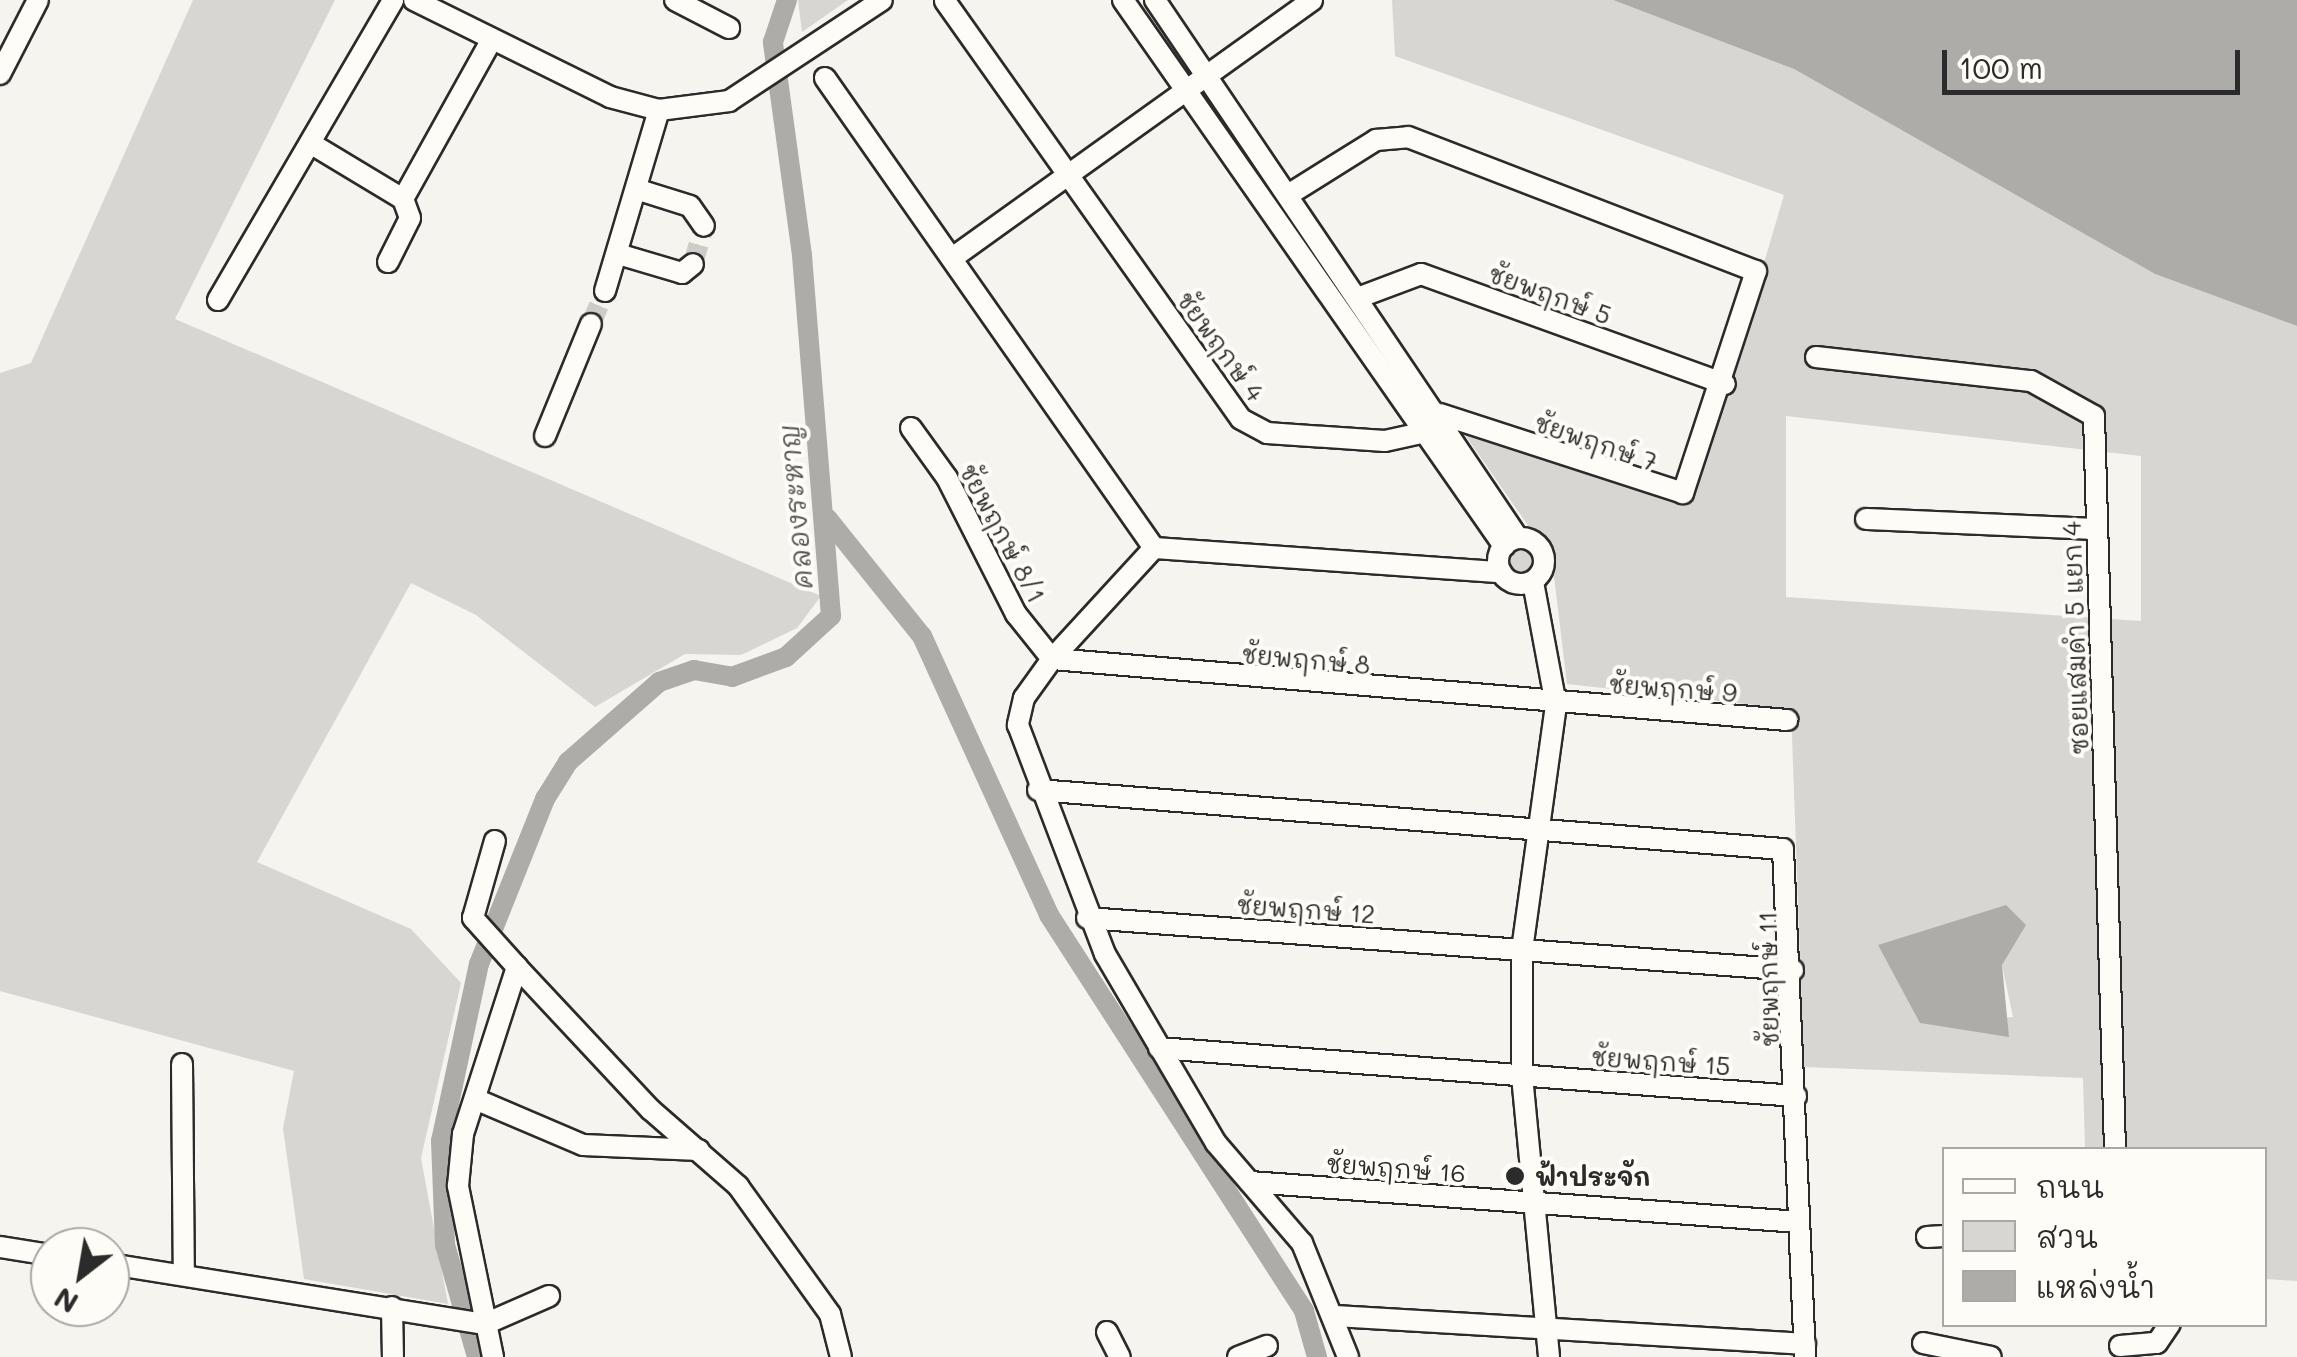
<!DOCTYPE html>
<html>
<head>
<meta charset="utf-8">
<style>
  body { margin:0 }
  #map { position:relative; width:2297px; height:1357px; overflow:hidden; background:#f5f4ef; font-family:Mali,"Playpen Sans Thai",sans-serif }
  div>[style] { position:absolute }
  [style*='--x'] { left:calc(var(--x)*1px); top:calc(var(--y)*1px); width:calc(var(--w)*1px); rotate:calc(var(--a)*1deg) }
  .green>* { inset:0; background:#d7d6d2 }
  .round { border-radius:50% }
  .water>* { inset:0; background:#adaca9 }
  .canal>* { height:20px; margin:-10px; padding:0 10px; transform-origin:10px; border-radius:10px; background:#adaca9 }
  .minor-tunnel>* { height:20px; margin-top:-10px; transform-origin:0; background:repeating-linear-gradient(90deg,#cdccc8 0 20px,transparent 0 30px) }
  .roads { filter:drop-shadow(2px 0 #2b2b2b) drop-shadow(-2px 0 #2b2b2b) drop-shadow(0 2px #2b2b2b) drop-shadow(0 -2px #2b2b2b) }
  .minor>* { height:20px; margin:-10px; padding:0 10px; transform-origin:10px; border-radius:10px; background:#fdfcf7 }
  .minor>.ring { margin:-10px; padding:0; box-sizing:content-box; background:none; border:20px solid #fdfcf7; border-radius:50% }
  .dots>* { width:28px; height:28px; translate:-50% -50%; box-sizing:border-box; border:5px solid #fdfcf7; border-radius:50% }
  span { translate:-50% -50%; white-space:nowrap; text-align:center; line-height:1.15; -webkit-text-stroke:8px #fdfcf7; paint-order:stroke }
  .street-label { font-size:25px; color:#2b2b2b }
  .poi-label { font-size:25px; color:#2b2b2b; font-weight:700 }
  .left { translate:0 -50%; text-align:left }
  .water-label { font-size:28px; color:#585857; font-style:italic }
  .legend { position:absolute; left:1942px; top:1147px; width:325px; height:180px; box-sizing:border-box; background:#fdfcf7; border:2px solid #a9a8a5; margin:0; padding:12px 18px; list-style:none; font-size:30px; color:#2b2b2b }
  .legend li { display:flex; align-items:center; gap:20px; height:50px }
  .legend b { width:50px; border:2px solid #a9a8a5 }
  .north { position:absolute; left:30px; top:1227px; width:100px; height:100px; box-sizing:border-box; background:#fdfcf7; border:2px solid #a9a8a5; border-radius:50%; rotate:211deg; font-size:28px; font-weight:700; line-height:40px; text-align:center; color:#2b2b2b }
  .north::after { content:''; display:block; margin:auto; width:35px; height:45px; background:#2b2b2b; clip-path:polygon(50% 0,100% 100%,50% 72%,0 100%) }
  .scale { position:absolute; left:1942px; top:50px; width:298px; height:45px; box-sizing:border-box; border:5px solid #2b2b2b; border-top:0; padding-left:12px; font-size:30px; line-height:35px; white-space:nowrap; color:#2b2b2b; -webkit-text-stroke:8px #fdfcf7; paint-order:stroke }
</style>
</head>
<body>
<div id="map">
  <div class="green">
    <i style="clip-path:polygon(193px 0,335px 0,175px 319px,821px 596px,797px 628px,741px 655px,685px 654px,595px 707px,476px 615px,411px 583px,257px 862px,411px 929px,461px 983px,421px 1158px,448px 1304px,304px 1279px,283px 1128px,294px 1071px,0 991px,0 373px,31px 363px)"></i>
    <i style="clip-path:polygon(798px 0,848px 0,802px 32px)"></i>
    <i style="clip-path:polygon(evenodd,1392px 0,1613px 0,1794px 69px,2155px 274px,2297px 326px,2297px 1281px,2265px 1279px,2264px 1150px,2085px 1149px,2083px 1078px,1804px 1067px,1791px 709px,1567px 684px,1552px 560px,1463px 432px,1682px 506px,1695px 497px,1784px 195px,1395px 56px,1392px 0,1786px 416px,2141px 456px,2141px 621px,1786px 597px,1786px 416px,1392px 0,1933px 931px,2002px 965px,2013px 1017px,1921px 1023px,1879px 946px,1933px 931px)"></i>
    <i class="round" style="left:1506px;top:545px;width:30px;height:30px"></i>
  </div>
  <div class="water">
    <i style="clip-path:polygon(1613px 0,2297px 0,2297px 326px,2155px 274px,1794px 69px)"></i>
    <i style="clip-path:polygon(2006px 905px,2026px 925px,2002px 965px,2009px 1037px,1920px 1023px,1878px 945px)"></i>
  </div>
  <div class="canal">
    <i style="--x:827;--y:518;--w:151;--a:51.2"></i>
    <i style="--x:922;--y:636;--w:307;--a:65.5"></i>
    <i style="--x:1049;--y:915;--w:471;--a:57.2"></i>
    <i style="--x:1304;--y:1311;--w:48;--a:74.2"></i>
    <i style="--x:477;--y:1357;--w:116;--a:-105.9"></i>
    <i style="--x:445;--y:1245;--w:104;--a:-92.2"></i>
    <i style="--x:441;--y:1141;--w:181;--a:-77.9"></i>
    <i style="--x:479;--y:964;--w:178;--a:-68.2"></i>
    <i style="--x:545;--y:799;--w:44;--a:-58.1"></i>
    <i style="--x:568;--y:762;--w:121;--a:-41.3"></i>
    <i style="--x:659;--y:682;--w:37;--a:-19"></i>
    <i style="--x:694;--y:670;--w:39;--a:10"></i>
    <i style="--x:732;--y:677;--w:58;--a:-20.3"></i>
    <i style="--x:786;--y:657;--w:61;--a:-42.3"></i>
    <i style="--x:831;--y:616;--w:362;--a:-94.6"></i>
    <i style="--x:802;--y:255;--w:215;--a:-97.8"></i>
    <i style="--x:773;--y:42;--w:44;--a:-71.6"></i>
  </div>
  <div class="minor-tunnel">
    <i style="--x:693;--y:264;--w:40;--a:-74"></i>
    <i style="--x:591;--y:324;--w:36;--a:-67"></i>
  </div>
  <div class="roads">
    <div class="minor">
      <i style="--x:414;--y:0;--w:219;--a:26.3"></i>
      <i style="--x:610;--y:97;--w:51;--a:14.9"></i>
      <i style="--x:659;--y:110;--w:71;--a:-7.3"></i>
      <i style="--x:729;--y:101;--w:183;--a:-33.4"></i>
      <i style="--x:675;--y:0;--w:61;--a:27.4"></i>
      <i style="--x:1123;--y:0;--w:666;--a:55.09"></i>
      <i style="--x:1155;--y:0;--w:649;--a:55.99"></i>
      <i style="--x:945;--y:1;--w:512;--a:54.7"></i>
      <i style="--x:1241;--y:419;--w:30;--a:28"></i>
      <i style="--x:1267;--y:433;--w:118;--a:3.9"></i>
      <i style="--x:1385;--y:441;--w:65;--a:-12.5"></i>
      <i style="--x:0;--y:74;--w:83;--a:-62.8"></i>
      <i style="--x:825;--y:78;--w:574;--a:55.01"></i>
      <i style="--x:310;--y:143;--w:109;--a:31.1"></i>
      <i style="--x:403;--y:199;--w:183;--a:-60.9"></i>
      <i style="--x:639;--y:190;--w:53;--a:17.4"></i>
      <i style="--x:690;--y:206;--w:24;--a:55"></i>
      <i style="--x:1288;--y:195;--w:104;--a:-32"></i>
      <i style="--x:1376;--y:140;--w:32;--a:-5"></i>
      <i style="--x:1408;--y:137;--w:373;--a:21.1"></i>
      <i style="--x:1756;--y:271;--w:234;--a:108.2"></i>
      <i style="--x:1683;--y:493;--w:256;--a:-162"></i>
      <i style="--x:618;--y:254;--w:67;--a:16.5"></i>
      <i style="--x:682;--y:273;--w:14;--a:-39"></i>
      <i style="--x:955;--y:256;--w:439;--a:-35.6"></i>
      <i style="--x:388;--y:262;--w:49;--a:-63.4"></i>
      <i style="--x:410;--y:218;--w:20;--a:-110"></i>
      <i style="--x:605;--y:291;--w:189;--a:-73.4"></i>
      <i style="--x:1360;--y:297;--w:65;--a:-20.7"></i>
      <i style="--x:1421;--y:274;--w:323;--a:19.9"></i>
      <i style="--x:218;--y:300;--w:347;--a:-59.7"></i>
      <i style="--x:1816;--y:357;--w:216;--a:6.4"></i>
      <i style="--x:2031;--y:381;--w:72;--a:29.1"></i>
      <i style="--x:2094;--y:416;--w:734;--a:88.36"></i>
      <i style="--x:911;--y:428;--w:62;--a:54.2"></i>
      <i style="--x:947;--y:478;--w:153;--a:63.1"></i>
      <i style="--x:1016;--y:614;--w:58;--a:51.3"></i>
      <i style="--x:1052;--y:659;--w:738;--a:4.74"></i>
      <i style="--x:545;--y:436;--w:121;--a:-67.7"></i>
      <i style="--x:1866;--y:519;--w:231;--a:2.5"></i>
      <i class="ring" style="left:1498px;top:538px;width:26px;height:26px"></i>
      <i style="--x:1154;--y:548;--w:151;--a:132.6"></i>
      <i style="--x:1052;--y:659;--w:48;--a:125.7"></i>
      <i style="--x:1024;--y:698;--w:28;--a:103"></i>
      <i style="--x:1018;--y:725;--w:245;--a:69.2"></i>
      <i style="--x:1105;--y:954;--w:219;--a:59.6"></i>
      <i style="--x:1216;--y:1143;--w:132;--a:49.3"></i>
      <i style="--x:1302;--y:1243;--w:123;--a:68"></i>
      <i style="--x:1154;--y:548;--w:348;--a:4"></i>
      <i style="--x:1533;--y:582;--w:125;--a:79.4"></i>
      <i style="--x:1556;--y:705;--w:248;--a:97.9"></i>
      <i style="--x:1522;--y:951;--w:125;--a:90"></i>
      <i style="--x:1522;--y:1076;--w:282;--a:84.5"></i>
      <i style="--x:1038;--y:790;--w:747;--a:4.53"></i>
      <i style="--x:1783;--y:849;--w:508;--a:87.52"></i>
      <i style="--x:1087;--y:918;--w:708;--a:4.21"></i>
      <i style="--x:517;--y:967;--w:196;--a:46.9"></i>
      <i style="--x:651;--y:1110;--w:116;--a:41.1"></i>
      <i style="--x:738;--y:1186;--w:158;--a:54.3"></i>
      <i style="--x:830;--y:1314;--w:44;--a:75.7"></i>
      <i style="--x:1159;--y:1048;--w:639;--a:4.31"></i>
      <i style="--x:182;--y:1064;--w:211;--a:89.5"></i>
      <i style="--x:475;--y:1099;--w:117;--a:23.1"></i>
      <i style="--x:583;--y:1145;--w:116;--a:2.5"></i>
      <i style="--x:1250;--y:1182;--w:550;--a:4.17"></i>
      <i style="--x:1927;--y:1237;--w:17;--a:-3"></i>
      <i style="--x:0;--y:1247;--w:51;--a:9.1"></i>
      <i style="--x:110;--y:1264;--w:380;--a:9.1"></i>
      <i style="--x:485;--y:1324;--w:70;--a:-23.6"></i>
      <i style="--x:392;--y:1307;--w:50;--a:88.9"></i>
      <i style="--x:1337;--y:1316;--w:469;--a:3.4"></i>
      <i style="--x:1107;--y:1332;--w:28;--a:63"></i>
      <i style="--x:1923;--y:1343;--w:69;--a:11.6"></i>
      <i style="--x:2120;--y:1346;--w:37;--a:-5"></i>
      <i style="--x:2157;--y:1343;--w:23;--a:-56"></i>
      <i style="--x:493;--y:1357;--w:175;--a:-101.6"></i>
      <i style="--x:458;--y:1186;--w:52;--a:-84.5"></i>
      <i style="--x:463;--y:1134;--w:176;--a:-72.1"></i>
      <i style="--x:517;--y:967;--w:66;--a:-131.9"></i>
      <i style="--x:473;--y:918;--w:80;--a:-74.1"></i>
      <i style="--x:1238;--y:1357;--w:31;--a:-21"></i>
    </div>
  </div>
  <div class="dots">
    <i style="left:1515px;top:1176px;background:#2b2b2b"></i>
  </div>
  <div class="street-label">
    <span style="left:1550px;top:294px;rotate:20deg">ชัยพฤกษ์ 5</span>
    <span style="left:1221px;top:346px;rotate:54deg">ชัยพฤกษ์ 4</span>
    <span style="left:1596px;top:442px;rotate:19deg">ชัยพฤกษ์ 7</span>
    <span style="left:1003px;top:533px;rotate:62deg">ชัยพฤกษ์ 8/1</span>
    <span style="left:2075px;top:638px;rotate:-92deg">ซอยแสมดำ 5 แยก 4</span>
    <span style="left:1306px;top:659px;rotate:5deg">ชัยพฤกษ์ 8</span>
    <span style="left:1673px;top:688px;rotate:4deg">ชัยพฤกษ์ 9</span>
    <span style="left:1306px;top:909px;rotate:4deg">ชัยพฤกษ์ 12</span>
    <span style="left:1768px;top:979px;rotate:-91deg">ชัยพฤกษ์ 11</span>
    <span style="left:1661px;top:1061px;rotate:4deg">ชัยพฤกษ์ 15</span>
    <span style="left:1396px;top:1168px;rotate:4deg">ชัยพฤกษ์ 16</span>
  </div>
  <div class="poi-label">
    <span class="left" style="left:1535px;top:1176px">ฟ้าประจัก</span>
  </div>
  <div class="water-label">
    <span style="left:795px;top:507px;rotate:-95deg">คลองระหาญ</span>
  </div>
  <ul class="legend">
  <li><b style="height:12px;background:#fdfcf7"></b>ถนน</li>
  <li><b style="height:28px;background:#d7d6d2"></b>สวน</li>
  <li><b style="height:28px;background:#adaca9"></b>แหล่งน้ำ</li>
  </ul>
  <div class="north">N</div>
  <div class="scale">100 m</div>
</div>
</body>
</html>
